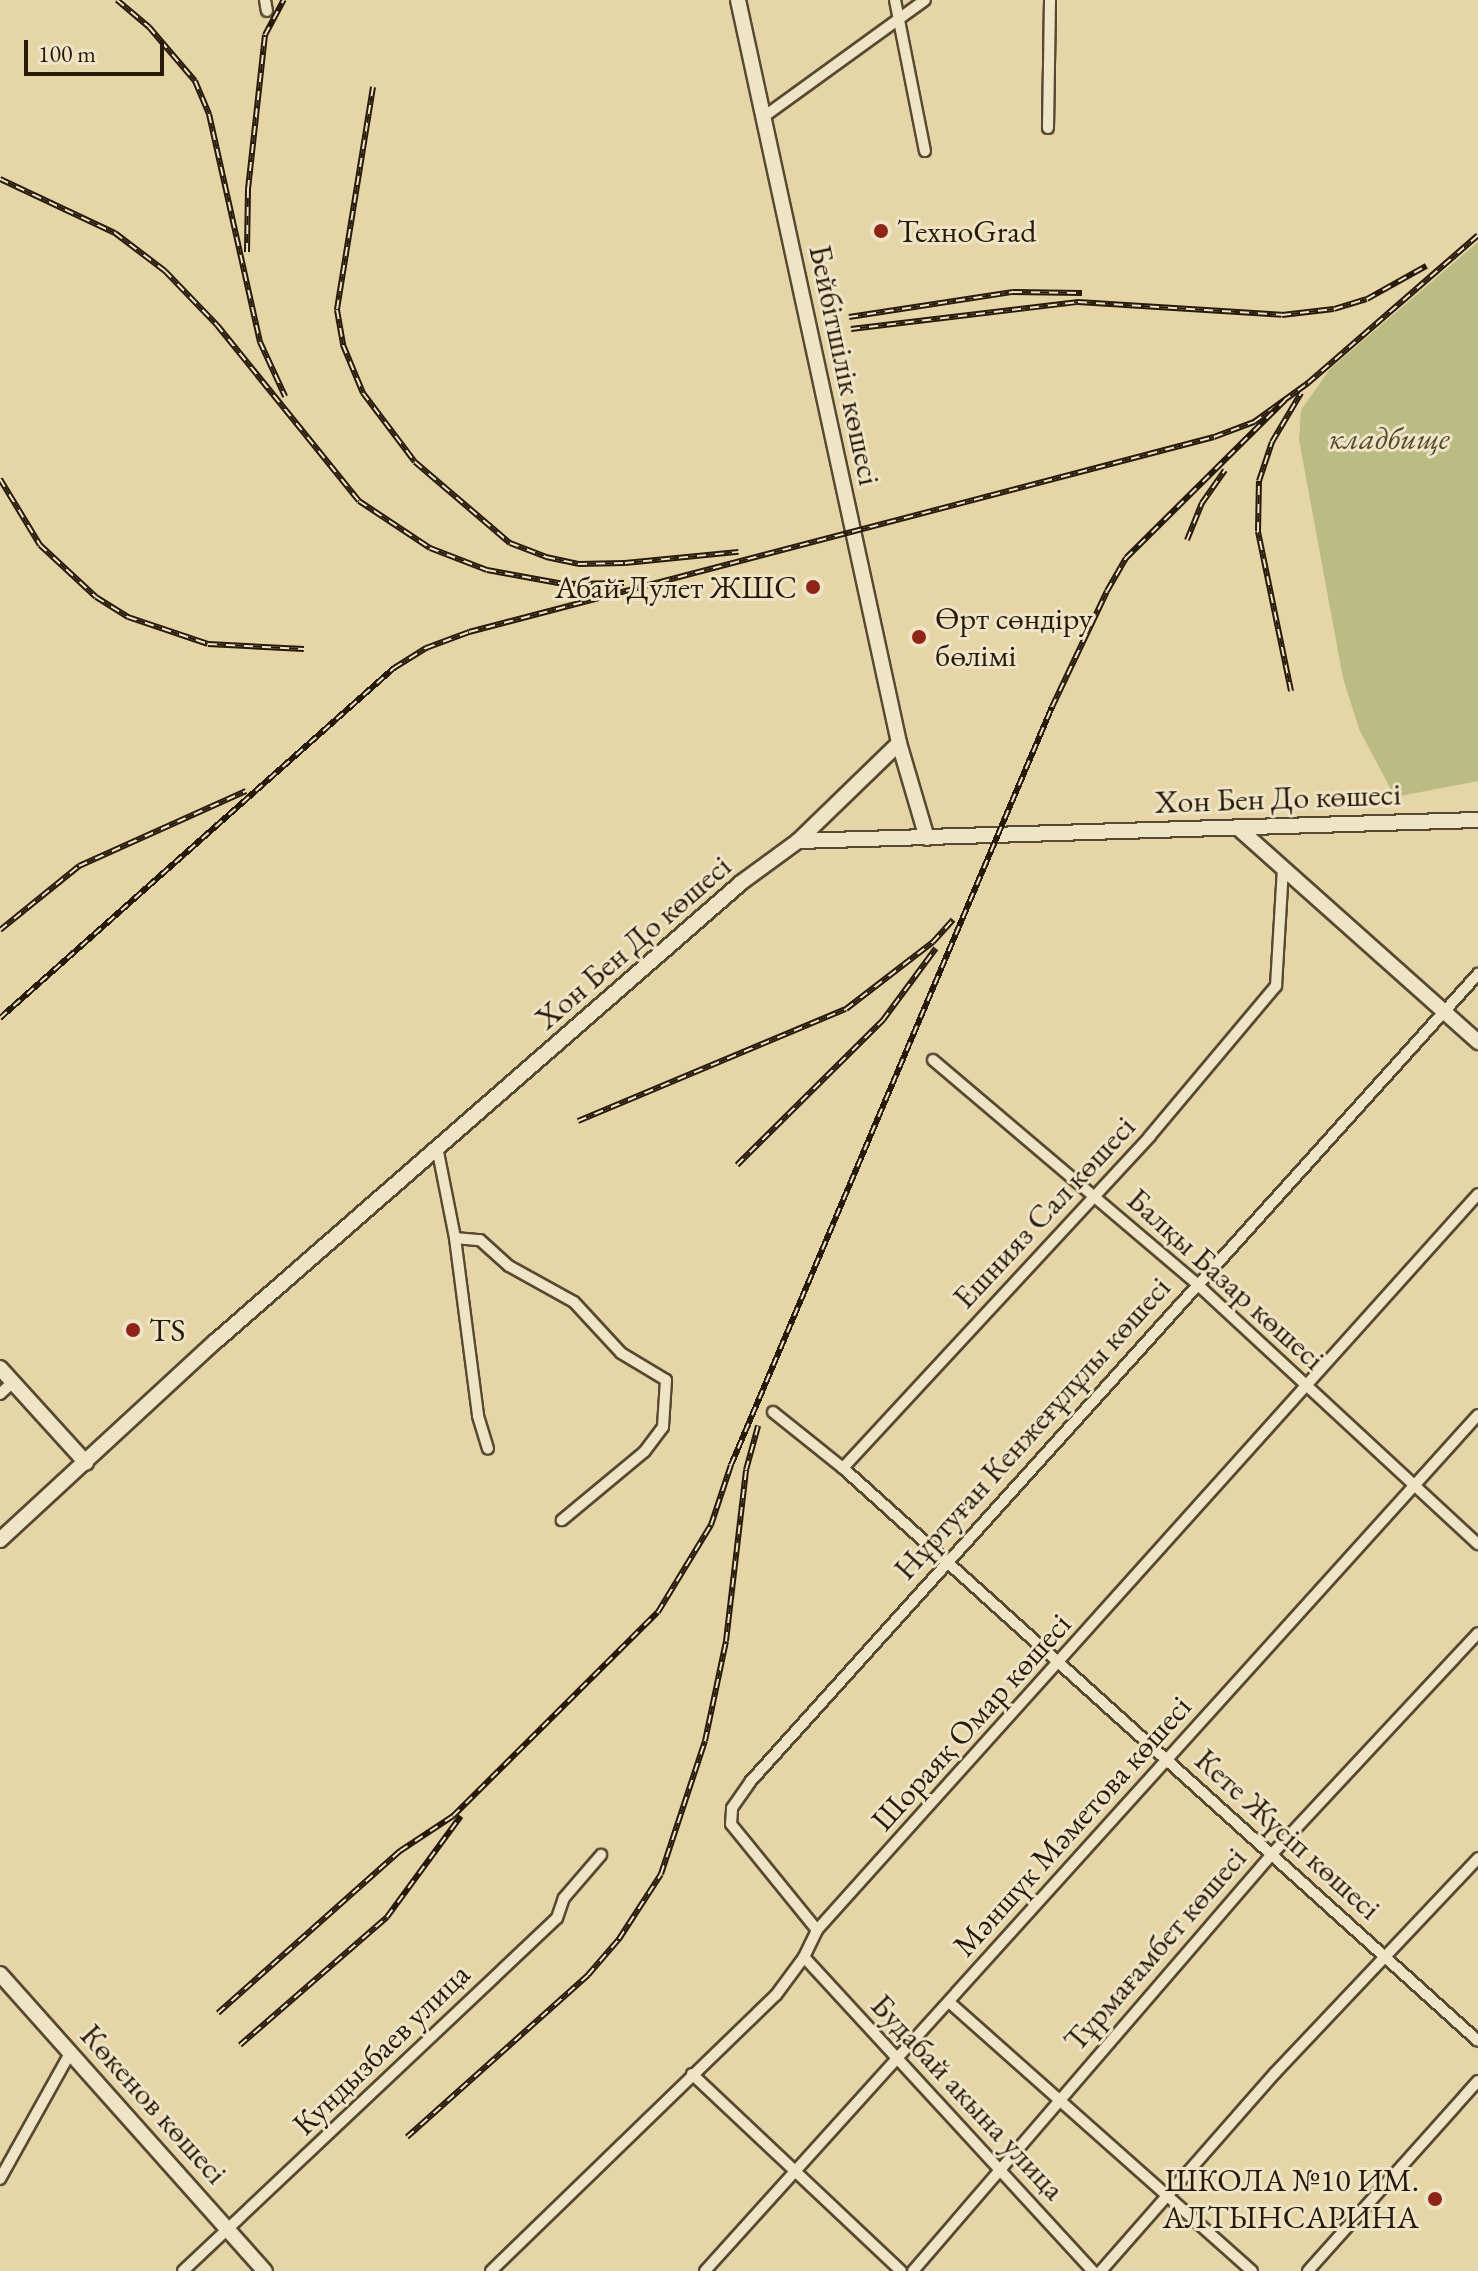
<!DOCTYPE html>
<html>
<head>
<meta charset="utf-8">
<style>
  body { margin:0 }
  #map { position:relative; width:1478px; height:2271px; overflow:hidden; background:#e5d5a7; font-family:"EB Garamond",serif }
  div>[style] { position:absolute }
  [style*='--x'] { left:calc(var(--x)*1px); top:calc(var(--y)*1px); width:calc(var(--w)*1px); rotate:calc(var(--a)*1deg) }
  .green>* { inset:0; background:#babc83 }
  .roads { filter:drop-shadow(2px 0 #574932) drop-shadow(-2px 0 #574932) drop-shadow(0 2px #574932) drop-shadow(0 -2px #574932) }
  .street>* { height:10px; margin:-5px; padding:0 5px; transform-origin:5px; border-radius:5px; background:#eee4c6 }
  .secondary>* { height:14px; margin:-7px; padding:0 7px; transform-origin:7px; border-radius:7px; background:#eee4c6 }
  .rail>* { height:6px; margin-top:-3px; transform-origin:0; background:repeating-linear-gradient(90deg,#eee4c6 0 9px,#281a0b 0 18px); box-sizing:border-box; border-block:2px solid #281a0b }
  .dots>* { width:22px; height:22px; translate:-50% -50%; box-sizing:border-box; border:4px solid #eee4c6; border-radius:50% }
  span { translate:-50% -50%; white-space:nowrap; text-align:center; line-height:1.15; -webkit-text-stroke:6px #eee4c6; paint-order:stroke }
  .poi-label { font-size:32px; color:#281a0b }
  .left { translate:0 -50%; text-align:left }
  .right { translate:-100% -50%; text-align:right }
  .street-label { font-size:32px; color:#281a0b }
  .park-label { font-size:32px; color:#544b2f; font-style:italic }
  .scale { position:absolute; left:24px; top:40px; width:140px; height:36px; box-sizing:border-box; border:4px solid #281a0b; border-top:0; padding-left:10px; font-size:24px; line-height:28px; white-space:nowrap; color:#281a0b; -webkit-text-stroke:6px #eee4c6; paint-order:stroke }
</style>
</head>
<body>
<div id="map">
  <div class="green">
    <i style="clip-path:polygon(1478px 242px,1478px 781px,1395px 797px,1359px 729px,1343px 678px,1299px 440px,1301px 410px,1330px 369px)"></i>
  </div>
  <div class="roads">
    <div class="street">
      <i style="--x:265;--y:0;--w:11;--a:80"></i>
      <i style="--x:895;--y:0;--w:154;--a:78.8"></i>
      <i style="--x:762;--y:118;--w:201;--a:-35.9"></i>
      <i style="--x:1048;--y:128;--w:128;--a:-89.1"></i>
      <i style="--x:933;--y:1060;--w:346;--a:40.3"></i>
      <i style="--x:1197;--y:1284;--w:383;--a:42.8"></i>
      <i style="--x:438;--y:1152;--w:88;--a:78.8"></i>
      <i style="--x:455;--y:1238;--w:179;--a:82.6"></i>
      <i style="--x:478;--y:1416;--w:34;--a:73"></i>
      <i style="--x:455;--y:1238;--w:25;--a:5"></i>
      <i style="--x:480;--y:1240;--w:39;--a:42"></i>
      <i style="--x:509;--y:1266;--w:74;--a:29"></i>
      <i style="--x:574;--y:1302;--w:69;--a:47.3"></i>
      <i style="--x:621;--y:1353;--w:52;--a:31"></i>
      <i style="--x:666;--y:1380;--w:47;--a:93.7"></i>
      <i style="--x:663;--y:1427;--w:31;--a:127"></i>
      <i style="--x:644;--y:1452;--w:107;--a:140.3"></i>
      <i style="--x:0;--y:1394;--w:18;--a:-43"></i>
      <i style="--x:773;--y:1412;--w:90;--a:38.7"></i>
      <i style="--x:843;--y:1468;--w:855;--a:42.06"></i>
      <i style="--x:843;--y:1468;--w:452;--a:-47.2"></i>
      <i style="--x:1150;--y:1136;--w:196;--a:-50"></i>
      <i style="--x:1276;--y:986;--w:118;--a:-86.6"></i>
      <i style="--x:817;--y:1930;--w:136;--a:-129.1"></i>
      <i style="--x:731;--y:1824;--w:16;--a:-86"></i>
      <i style="--x:732;--y:1808;--w:32;--a:-55"></i>
      <i style="--x:750;--y:1782;--w:1088;--a:-47.98"></i>
      <i style="--x:804;--y:1957;--w:427;--a:47.4"></i>
      <i style="--x:949;--y:2002;--w:405;--a:41.6"></i>
      <i style="--x:692;--y:2074;--w:287;--a:43.3"></i>
      <i style="--x:0;--y:2179;--w:144;--a:-60.9"></i>
      <i style="--x:183;--y:2271;--w:514;--a:-43.35"></i>
      <i style="--x:557;--y:1918;--w:21;--a:-71"></i>
      <i style="--x:564;--y:1898;--w:57;--a:-49.3"></i>
      <i style="--x:491;--y:2271;--w:397;--a:-44.1"></i>
      <i style="--x:776;--y:1995;--w:47;--a:-53.6"></i>
      <i style="--x:804;--y:1957;--w:30;--a:-64"></i>
      <i style="--x:817;--y:1930;--w:989;--a:-48.07"></i>
      <i style="--x:705;--y:2271;--w:1153;--a:-47.92"></i>
      <i style="--x:913;--y:2271;--w:550;--a:-49.27"></i>
      <i style="--x:1272;--y:1854;--w:302;--a:-47"></i>
      <i style="--x:1101;--y:2271;--w:264;--a:-48.7"></i>
      <i style="--x:1275;--y:2073;--w:296;--a:-46.6"></i>
      <i style="--x:1308;--y:2271;--w:255;--a:-48.2"></i>
    </div>
    <div class="secondary">
      <i style="--x:738;--y:0;--w:760;--a:77.77"></i>
      <i style="--x:899;--y:743;--w:99;--a:73.6"></i>
      <i style="--x:1238;--y:828;--w:322;--a:41.7"></i>
      <i style="--x:798;--y:841;--w:141;--a:-44.1"></i>
      <i style="--x:0;--y:1368;--w:128;--a:47.8"></i>
      <i style="--x:0;--y:1540;--w:294;--a:-42.7"></i>
      <i style="--x:216;--y:1341;--w:698;--a:-41.11"></i>
      <i style="--x:742;--y:882;--w:69;--a:-36.2"></i>
      <i style="--x:798;--y:841;--w:680;--a:-1.77"></i>
      <i style="--x:0;--y:1974;--w:398;--a:48.3"></i>
    </div>
  </div>
  <div class="rail">
    <i style="--x:117;--y:0;--w:42;--a:40.2"></i>
    <i style="--x:149;--y:27;--w:71;--a:49.6"></i>
    <i style="--x:195;--y:81;--w:36;--a:67"></i>
    <i style="--x:209;--y:114;--w:234;--a:77.4"></i>
    <i style="--x:260;--y:342;--w:60;--a:65.2"></i>
    <i style="--x:373;--y:87;--w:226;--a:99.2"></i>
    <i style="--x:337;--y:310;--w:36;--a:80"></i>
    <i style="--x:343;--y:345;--w:52;--a:67.4"></i>
    <i style="--x:363;--y:393;--w:86;--a:53"></i>
    <i style="--x:415;--y:462;--w:125;--a:40.5"></i>
    <i style="--x:510;--y:543;--w:39;--a:21"></i>
    <i style="--x:546;--y:557;--w:33;--a:12"></i>
    <i style="--x:578;--y:564;--w:47;--a:-1.2"></i>
    <i style="--x:625;--y:563;--w:114;--a:-5.6"></i>
    <i style="--x:0;--y:179;--w:127;--a:25.2"></i>
    <i style="--x:115;--y:233;--w:63;--a:37.2"></i>
    <i style="--x:165;--y:271;--w:75;--a:46.1"></i>
    <i style="--x:217;--y:325;--w:226;--a:51.1"></i>
    <i style="--x:359;--y:501;--w:85;--a:33.5"></i>
    <i style="--x:430;--y:548;--w:61;--a:21.1"></i>
    <i style="--x:487;--y:570;--w:78;--a:10.3"></i>
    <i style="--x:564;--y:584;--w:60;--a:-1"></i>
    <i style="--x:247;--y:252;--w:63;--a:-89.1"></i>
    <i style="--x:248;--y:189;--w:155;--a:-83.7"></i>
    <i style="--x:265;--y:35;--w:40;--a:-62"></i>
    <i style="--x:849;--y:317;--w:166;--a:-8.7"></i>
    <i style="--x:1013;--y:292;--w:69;--a:0.8"></i>
    <i style="--x:851;--y:329;--w:229;--a:-6.8"></i>
    <i style="--x:1078;--y:302;--w:204;--a:3.6"></i>
    <i style="--x:1282;--y:315;--w:52;--a:-6.6"></i>
    <i style="--x:1334;--y:309;--w:34;--a:-17"></i>
    <i style="--x:1367;--y:299;--w:68;--a:-29.2"></i>
    <i style="--x:0;--y:479;--w:77;--a:58.8"></i>
    <i style="--x:40;--y:545;--w:76;--a:42.9"></i>
    <i style="--x:96;--y:597;--w:38;--a:32"></i>
    <i style="--x:128;--y:617;--w:84;--a:18.6"></i>
    <i style="--x:208;--y:644;--w:96;--a:3"></i>
    <i style="--x:1187;--y:540;--w:40;--a:-68"></i>
    <i style="--x:1202;--y:503;--w:40;--a:-55.1"></i>
    <i style="--x:1291;--y:691;--w:163;--a:-101.7"></i>
    <i style="--x:1258;--y:531;--w:50;--a:-88.9"></i>
    <i style="--x:1259;--y:481;--w:41;--a:-71.6"></i>
    <i style="--x:1272;--y:442;--w:57;--a:-59.4"></i>
    <i style="--x:0;--y:930;--w:102;--a:-39"></i>
    <i style="--x:79;--y:866;--w:183;--a:-24.2"></i>
    <i style="--x:0;--y:1018;--w:527;--a:-41.62"></i>
    <i style="--x:394;--y:668;--w:38;--a:-32"></i>
    <i style="--x:426;--y:648;--w:46;--a:-20.4"></i>
    <i style="--x:469;--y:632;--w:770;--a:-14.67"></i>
    <i style="--x:1214;--y:437;--w:43;--a:-20.6"></i>
    <i style="--x:1254;--y:422;--w:67;--a:-35.8"></i>
    <i style="--x:1308;--y:383;--w:225;--a:-41"></i>
    <i style="--x:578;--y:1121;--w:290;--a:-22.7"></i>
    <i style="--x:846;--y:1009;--w:110;--a:-37.6"></i>
    <i style="--x:933;--y:942;--w:30;--a:-48"></i>
    <i style="--x:737;--y:1165;--w:206;--a:-44.8"></i>
    <i style="--x:883;--y:1020;--w:89;--a:-53.6"></i>
    <i style="--x:218;--y:2013;--w:244;--a:-41.7"></i>
    <i style="--x:400;--y:1851;--w:64;--a:-33.4"></i>
    <i style="--x:453;--y:1816;--w:289;--a:-44.9"></i>
    <i style="--x:658;--y:1612;--w:102;--a:-58.7"></i>
    <i style="--x:711;--y:1525;--w:63;--a:-71.6"></i>
    <i style="--x:731;--y:1465;--w:823;--a:-67.05"></i>
    <i style="--x:1052;--y:707;--w:128;--a:-64.6"></i>
    <i style="--x:1107;--y:591;--w:38;--a:-60"></i>
    <i style="--x:1126;--y:558;--w:224;--a:-44.8"></i>
    <i style="--x:240;--y:2045;--w:195;--a:-41"></i>
    <i style="--x:387;--y:1917;--w:125;--a:-53.8"></i>
    <i style="--x:407;--y:2137;--w:243;--a:-41.8"></i>
    <i style="--x:588;--y:1975;--w:48;--a:-49.3"></i>
    <i style="--x:619;--y:1939;--w:77;--a:-57.1"></i>
    <i style="--x:661;--y:1874;--w:140;--a:-71.7"></i>
    <i style="--x:705;--y:1741;--w:102;--a:-78.1"></i>
    <i style="--x:726;--y:1641;--w:172;--a:-83.3"></i>
    <i style="--x:746;--y:1470;--w:46;--a:-74.7"></i>
  </div>
  <div class="dots">
    <i style="left:881px;top:231px;background:#8f2418"></i>
    <i style="left:813px;top:587px;background:#8f2418"></i>
    <i style="left:919px;top:637px;background:#8f2418"></i>
    <i style="left:133px;top:1330px;background:#8f2418"></i>
    <i style="left:1435px;top:2199px;background:#8f2418"></i>
  </div>
  <div class="poi-label">
    <span class="left" style="left:897px;top:231px">ТехноGrad</span>
    <span class="right" style="left:797px;top:587px">Абай Дулет ЖШС</span>
    <span class="left" style="left:935px;top:637px">Өрт сөндіру<br>бөлімі</span>
    <span class="left" style="left:149px;top:1330px">TS</span>
    <span class="right" style="left:1419px;top:2199px">ШКОЛА №10 ИМ.<br>АЛТЫНСАРИНА</span>
  </div>
  <div class="street-label">
    <span style="left:845px;top:365px;rotate:78deg">Бейбітшілік көшесі</span>
    <span style="left:1278px;top:798px;rotate:-2deg">Хон Бен До көшесі</span>
    <span style="left:633px;top:942px;rotate:-41deg">Хон Бен До көшесі</span>
    <span style="left:1044px;top:1212px;rotate:-47deg">Ешнияз Сал көшесі</span>
    <span style="left:1226px;top:1279px;rotate:42deg">Балқы Базар көшесі</span>
    <span style="left:1032px;top:1428px;rotate:-48deg">Нұртуған Кенжеғұлұлы көшесі</span>
    <span style="left:971px;top:1722px;rotate:-48deg">Шораяқ Омар көшесі</span>
    <span style="left:1072px;top:1826px;rotate:-48deg">Мәншүк Мәметова көшесі</span>
    <span style="left:1288px;top:1834px;rotate:42deg">Кете Жүсіп көшесі</span>
    <span style="left:1155px;top:1949px;rotate:-49deg">Тұрмағамбет көшесі</span>
    <span style="left:381px;top:2049px;rotate:-44deg">Кундызбаев улица</span>
    <span style="left:968px;top:2097px;rotate:47deg">Будабай акына улица</span>
    <span style="left:154px;top:2104px;rotate:48deg">Көкенов көшесі</span>
  </div>
  <div class="park-label">
    <span style="left:1389px;top:438px">кладбище</span>
  </div>
  <div class="scale">100 m</div>
</div>
</body>
</html>
